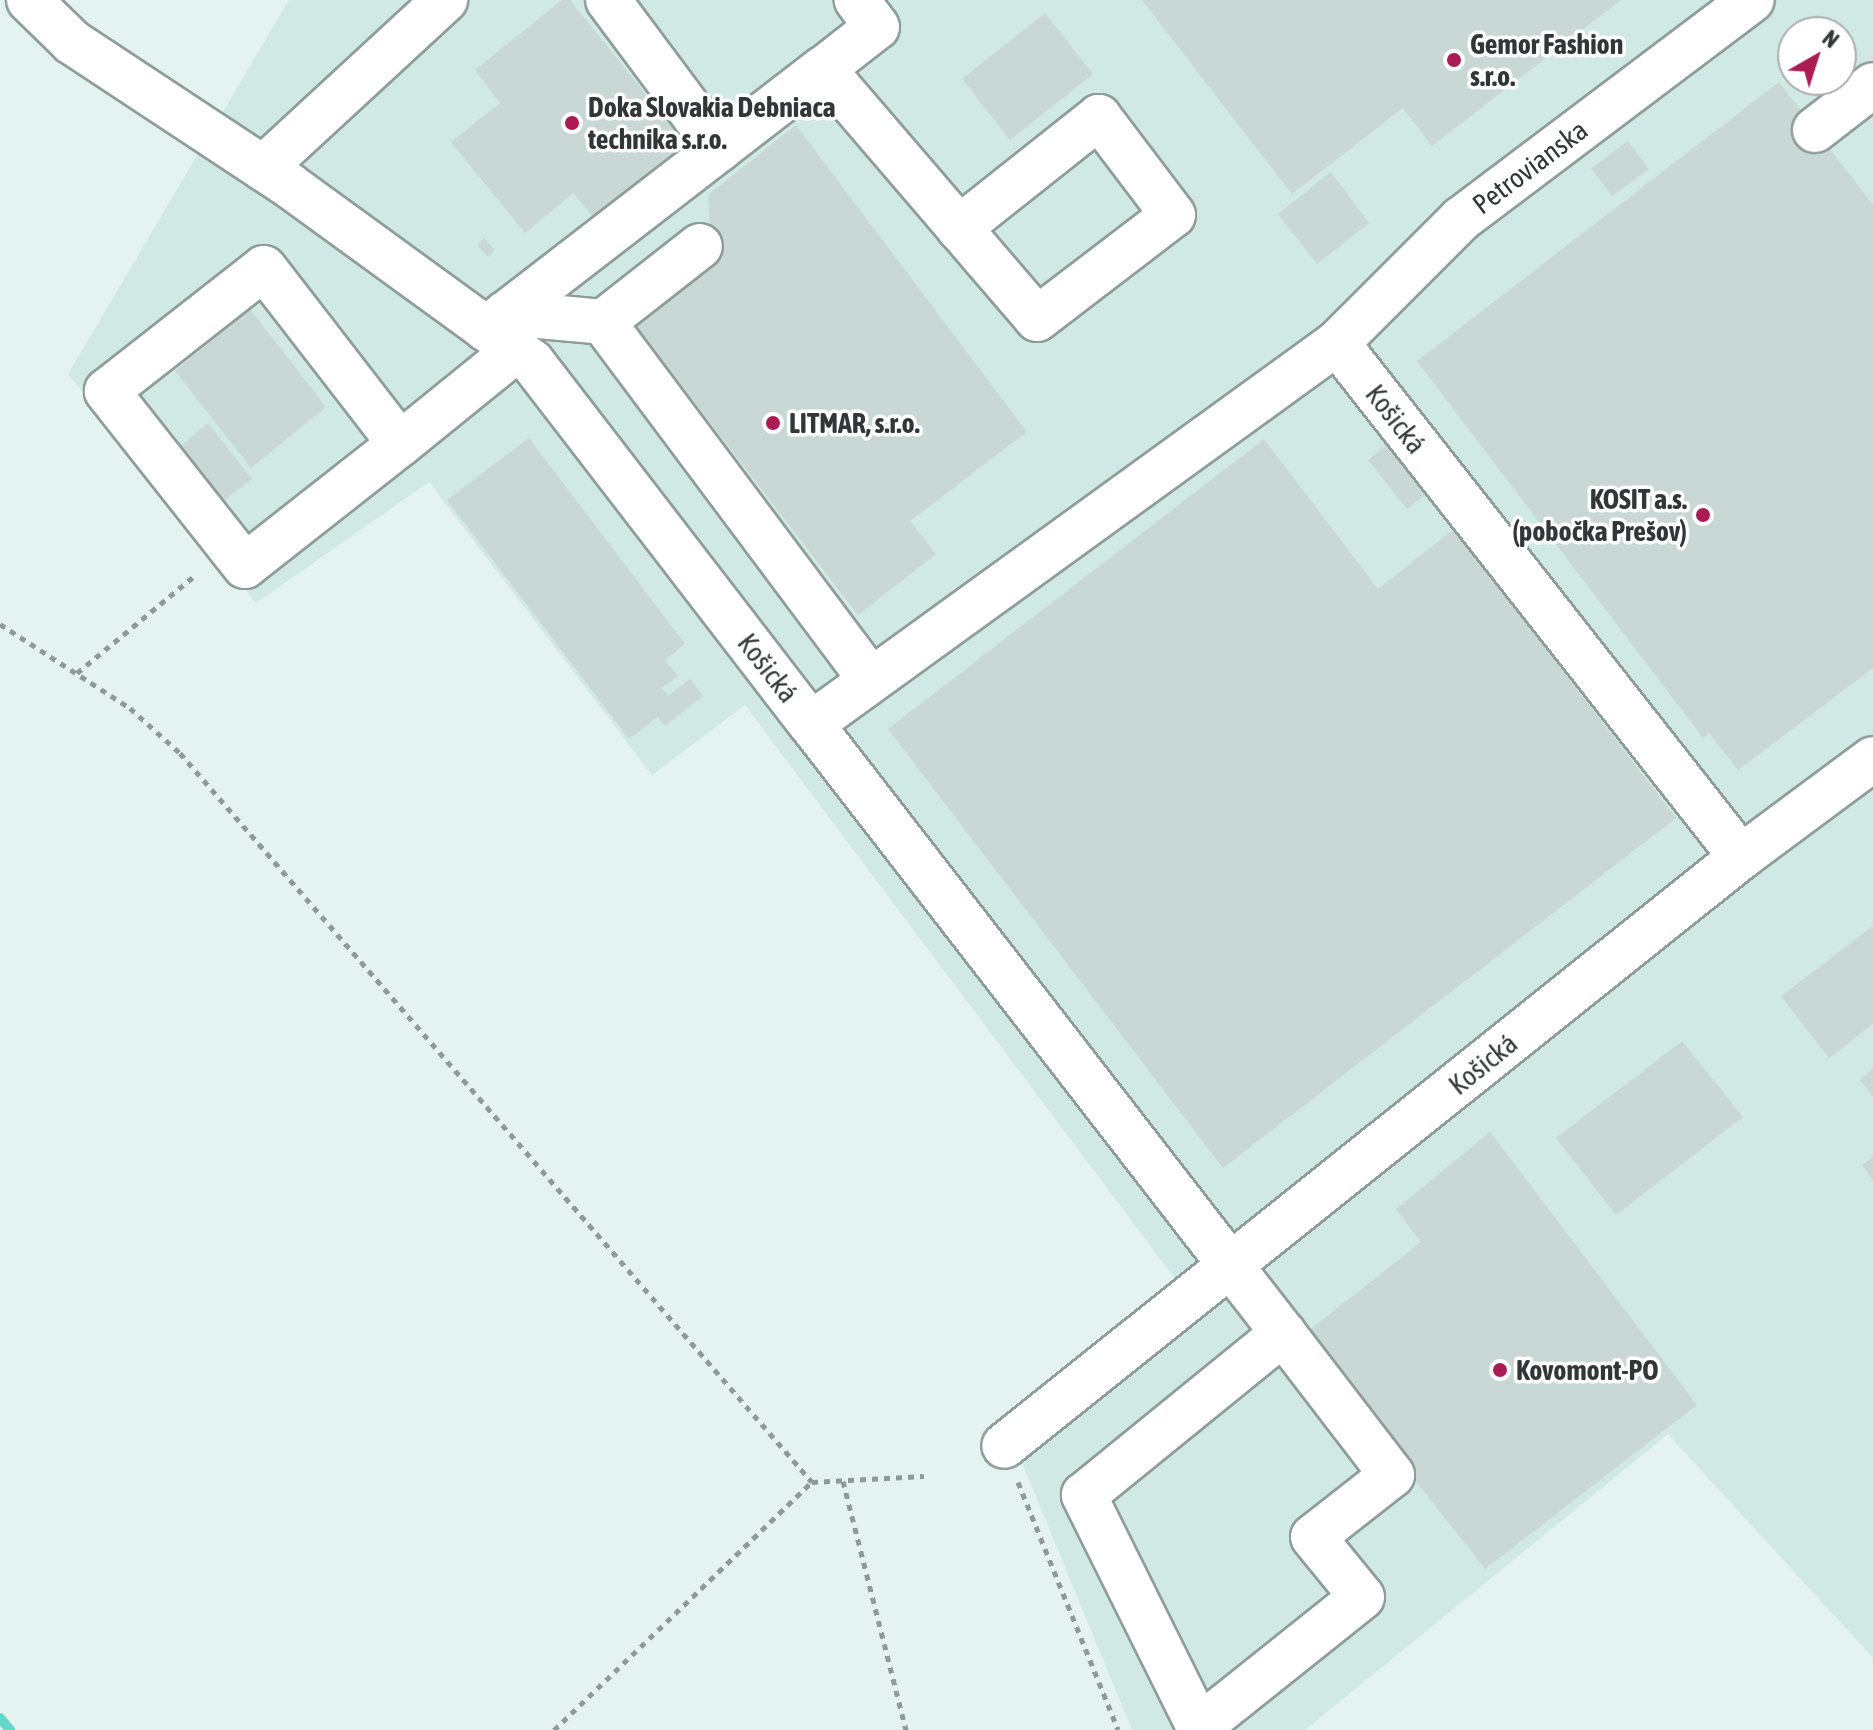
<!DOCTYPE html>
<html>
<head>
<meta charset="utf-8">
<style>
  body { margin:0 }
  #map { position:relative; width:1873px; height:1730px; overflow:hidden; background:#e4f3f0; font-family:"Asap Condensed",sans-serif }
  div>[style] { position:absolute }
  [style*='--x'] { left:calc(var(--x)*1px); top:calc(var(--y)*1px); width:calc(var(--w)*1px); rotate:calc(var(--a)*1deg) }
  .built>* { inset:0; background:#d0e9e4 }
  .stream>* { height:10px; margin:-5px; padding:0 5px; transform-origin:5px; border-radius:5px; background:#65d7c8 }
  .building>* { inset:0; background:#c9d8d5 }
  .path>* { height:5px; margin-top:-2.5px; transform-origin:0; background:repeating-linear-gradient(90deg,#8f9a98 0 6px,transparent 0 12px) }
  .roads { filter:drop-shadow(2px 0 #8e9d9a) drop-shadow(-2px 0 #8e9d9a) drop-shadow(0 2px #8e9d9a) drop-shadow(0 -2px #8e9d9a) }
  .minor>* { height:44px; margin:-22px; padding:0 22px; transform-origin:22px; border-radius:22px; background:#fff }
  .dots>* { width:22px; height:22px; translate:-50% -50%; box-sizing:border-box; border:4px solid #fff; border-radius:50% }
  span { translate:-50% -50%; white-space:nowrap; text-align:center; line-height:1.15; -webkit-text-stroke:7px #fff; paint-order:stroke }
  .poi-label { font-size:28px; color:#313736; font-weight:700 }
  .left { translate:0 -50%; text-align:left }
  .right { translate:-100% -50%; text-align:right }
  .street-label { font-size:28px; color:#313736 }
  .north { position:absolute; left:1777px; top:16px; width:80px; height:80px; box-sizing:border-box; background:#fff; border:2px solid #adafaf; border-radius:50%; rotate:39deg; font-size:22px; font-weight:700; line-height:32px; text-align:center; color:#313736 }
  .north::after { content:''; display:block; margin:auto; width:28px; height:36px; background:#ab1b54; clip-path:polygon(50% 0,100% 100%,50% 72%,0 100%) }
</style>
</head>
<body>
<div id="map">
  <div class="built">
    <i style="clip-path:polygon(evenodd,289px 0,1873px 0,1873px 1658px,1668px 1434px,1305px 1730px,1132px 1730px,1007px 1426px,1182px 1288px,745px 705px,652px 775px,429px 482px,256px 603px,68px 374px,289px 0,1793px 32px,1841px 32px,1841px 80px,1793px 80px,1793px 32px)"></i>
  </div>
  <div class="stream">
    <i style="--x:0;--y:1718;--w:16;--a:50"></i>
  </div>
  <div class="building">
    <i style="clip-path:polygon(562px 0,570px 0,686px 144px,594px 218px,573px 193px,525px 233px,451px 142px,500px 103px,475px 70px)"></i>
    <i style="clip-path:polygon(1142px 0,1621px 0,1432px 146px,1403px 108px,1292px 194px)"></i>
    <i style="clip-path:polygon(1045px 13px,1093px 74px,1010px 140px,962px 79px)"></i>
    <i style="clip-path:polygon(1779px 82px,1873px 205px,1873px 668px,1738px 770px,1709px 733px,1703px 738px,1417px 361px)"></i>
    <i style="clip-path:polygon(796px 125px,1027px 432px,910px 521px,936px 554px,858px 615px,636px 326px,713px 267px,708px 195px)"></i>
    <i style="clip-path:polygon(1628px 141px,1649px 169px,1612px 196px,1591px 168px)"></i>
    <i style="clip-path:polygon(1331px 172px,1369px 223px,1317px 264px,1278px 214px)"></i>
    <i style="clip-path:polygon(484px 238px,495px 250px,488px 257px,477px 245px)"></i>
    <i style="clip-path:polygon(250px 309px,326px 407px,251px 468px,175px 371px)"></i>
    <i style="clip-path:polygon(208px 423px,252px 479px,224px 501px,181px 446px)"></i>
    <i style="clip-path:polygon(529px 438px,685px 644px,665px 660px,678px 676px,662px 688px,668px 696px,690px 679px,703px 696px,665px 726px,658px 717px,629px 739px,447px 500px)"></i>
    <i style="clip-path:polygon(1264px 439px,1378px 589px,1454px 529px,1676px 818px,1223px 1168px,888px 729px)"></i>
    <i style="clip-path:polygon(1391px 441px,1430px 491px,1407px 509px,1368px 460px)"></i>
    <i style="clip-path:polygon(1873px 926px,1873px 1024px,1829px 1058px,1781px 996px)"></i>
    <i style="clip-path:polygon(1682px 1041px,1743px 1117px,1616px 1215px,1556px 1138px)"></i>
    <i style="clip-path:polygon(1873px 1069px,1873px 1097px,1860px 1080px)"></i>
    <i style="clip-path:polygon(1490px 1132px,1697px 1405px,1485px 1569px,1302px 1336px,1421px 1242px,1396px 1209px)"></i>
    <i style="clip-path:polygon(1873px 1157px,1873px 1180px,1862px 1165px)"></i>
  </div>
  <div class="path">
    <i style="--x:0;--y:624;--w:155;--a:32.9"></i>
    <i style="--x:130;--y:708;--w:67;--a:42"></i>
    <i style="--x:180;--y:753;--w:965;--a:49.08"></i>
    <i style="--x:812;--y:1482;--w:112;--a:-3.1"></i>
    <i style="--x:77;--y:673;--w:151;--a:-39.6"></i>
    <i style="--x:843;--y:1481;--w:257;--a:75.8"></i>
    <i style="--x:1018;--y:1482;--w:267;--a:68"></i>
    <i style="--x:554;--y:1730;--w:358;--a:-43.9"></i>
  </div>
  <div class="roads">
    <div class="minor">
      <i style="--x:29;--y:0;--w:60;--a:44.3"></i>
      <i style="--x:72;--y:42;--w:261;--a:33.4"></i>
      <i style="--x:290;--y:186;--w:299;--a:36"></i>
      <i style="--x:532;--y:362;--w:457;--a:52.4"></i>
      <i style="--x:811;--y:724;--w:649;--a:-35.92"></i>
      <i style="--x:1337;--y:343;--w:654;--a:51.83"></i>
      <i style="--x:1741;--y:857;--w:943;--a:141.37"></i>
      <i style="--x:608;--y:0;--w:186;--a:53.3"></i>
      <i style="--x:823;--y:69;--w:68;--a:-37.9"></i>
      <i style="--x:877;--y:27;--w:34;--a:-127"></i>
      <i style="--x:1815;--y:130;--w:73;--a:-37.8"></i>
      <i style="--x:263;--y:168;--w:248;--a:-42.7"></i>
      <i style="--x:506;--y:313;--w:97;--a:5.3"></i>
      <i style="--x:603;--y:322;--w:123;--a:-38.1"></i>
      <i style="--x:603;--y:322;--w:447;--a:53.2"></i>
      <i style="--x:486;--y:329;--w:426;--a:-37.7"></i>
      <i style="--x:823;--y:69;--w:329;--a:49.4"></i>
      <i style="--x:1037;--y:319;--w:171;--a:-37.4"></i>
      <i style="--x:1173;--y:215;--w:123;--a:-127.1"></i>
      <i style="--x:1099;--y:117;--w:179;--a:141.6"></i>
      <i style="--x:1337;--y:343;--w:175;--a:-45"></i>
      <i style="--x:1461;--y:219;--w:364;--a:-37"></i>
      <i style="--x:400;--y:444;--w:197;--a:141.8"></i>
      <i style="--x:245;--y:566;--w:223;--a:-128.3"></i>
      <i style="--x:107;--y:391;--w:199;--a:-38.1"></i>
      <i style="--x:264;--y:268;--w:222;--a:52.3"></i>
      <i style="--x:400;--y:444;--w:149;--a:-39"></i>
      <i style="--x:811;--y:724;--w:686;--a:52.23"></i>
      <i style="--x:1231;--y:1266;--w:85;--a:52.2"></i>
      <i style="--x:1283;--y:1333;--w:179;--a:52.5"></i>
      <i style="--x:1392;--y:1475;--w:100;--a:141.9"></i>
      <i style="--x:1313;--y:1537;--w:77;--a:50.8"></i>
      <i style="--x:1362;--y:1597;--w:208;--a:141.4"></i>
      <i style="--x:1199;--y:1727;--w:259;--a:-116.4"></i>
      <i style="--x:1084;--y:1495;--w:257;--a:-39.1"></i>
      <i style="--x:1741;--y:857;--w:164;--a:-36.6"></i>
    </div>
  </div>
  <div class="dots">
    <i style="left:1454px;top:60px;background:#ab1b54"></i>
    <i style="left:572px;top:123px;background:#ab1b54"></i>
    <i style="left:773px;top:423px;background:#ab1b54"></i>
    <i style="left:1703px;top:515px;background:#ab1b54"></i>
    <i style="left:1500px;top:1370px;background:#ab1b54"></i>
  </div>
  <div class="poi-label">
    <span class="left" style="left:1470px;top:60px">Gemor Fashion<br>s.r.o.</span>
    <span class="left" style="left:588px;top:123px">Doka Slovakia Debniaca<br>technika s.r.o.</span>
    <span class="left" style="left:789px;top:423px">LITMAR, s.r.o.</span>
    <span class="right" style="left:1687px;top:515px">KOSIT a.s.<br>(pobočka Prešov)</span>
    <span class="left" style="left:1516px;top:1370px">Kovomont-PO</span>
  </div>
  <div class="street-label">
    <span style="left:1530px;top:167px;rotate:-37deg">Petrovianska</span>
    <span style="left:1396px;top:419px;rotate:52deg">Košická</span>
    <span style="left:768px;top:668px;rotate:52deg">Košická</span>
    <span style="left:1483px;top:1064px;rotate:-39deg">Košická</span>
  </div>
  <div class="north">N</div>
</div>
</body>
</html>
